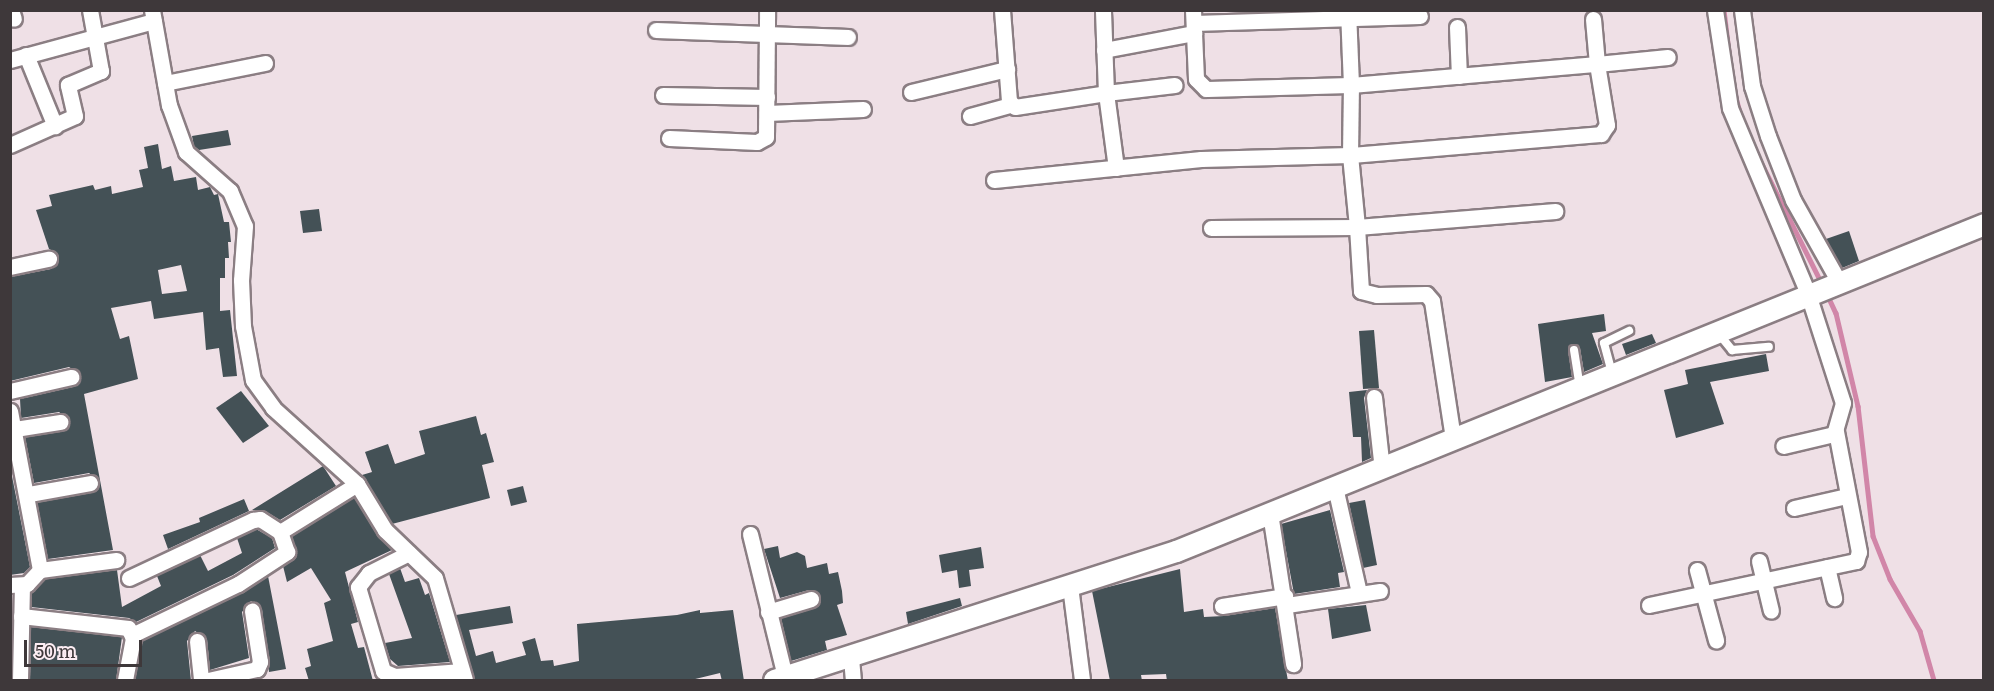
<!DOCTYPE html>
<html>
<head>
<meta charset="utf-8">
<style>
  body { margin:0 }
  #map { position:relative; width:1994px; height:691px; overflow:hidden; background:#efe0e6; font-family:Literata,serif }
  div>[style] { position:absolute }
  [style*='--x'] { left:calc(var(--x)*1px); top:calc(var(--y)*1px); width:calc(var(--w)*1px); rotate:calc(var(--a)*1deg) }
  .stream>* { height:4.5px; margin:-2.25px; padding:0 2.25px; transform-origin:2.25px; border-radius:2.25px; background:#d186a8 }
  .building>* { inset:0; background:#445156 }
  .roads { filter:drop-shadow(2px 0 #8b7e83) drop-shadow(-2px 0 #8b7e83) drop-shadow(0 2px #8b7e83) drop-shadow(0 -2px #8b7e83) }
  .lane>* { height:8px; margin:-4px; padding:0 4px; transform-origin:4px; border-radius:4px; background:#fff }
  .street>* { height:15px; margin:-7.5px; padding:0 7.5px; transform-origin:7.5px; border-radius:7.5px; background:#fff }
  .secondary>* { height:21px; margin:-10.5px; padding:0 10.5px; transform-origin:10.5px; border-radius:10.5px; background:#fff }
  span { translate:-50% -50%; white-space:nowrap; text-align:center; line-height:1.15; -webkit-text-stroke:6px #fcedf3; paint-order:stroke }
  .frame { position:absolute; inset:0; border:12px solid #3e383a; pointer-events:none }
  .scale { position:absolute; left:24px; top:640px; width:118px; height:27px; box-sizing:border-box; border:3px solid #3e383a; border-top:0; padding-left:8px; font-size:18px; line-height:21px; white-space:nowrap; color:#3e383a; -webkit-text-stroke:4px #fcedf3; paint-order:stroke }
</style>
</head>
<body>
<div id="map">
  <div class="stream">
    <i style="--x:1724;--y:10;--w:42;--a:83.2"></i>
    <i style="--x:1734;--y:90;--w:31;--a:75"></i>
    <i style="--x:1760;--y:160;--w:139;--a:63.4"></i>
    <i style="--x:1827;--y:294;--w:21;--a:65"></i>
    <i style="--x:1836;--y:313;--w:96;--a:76.7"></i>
    <i style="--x:1858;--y:406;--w:131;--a:83.4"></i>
    <i style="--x:1873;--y:536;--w:46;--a:68.4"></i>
    <i style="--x:1890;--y:579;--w:60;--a:60"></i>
    <i style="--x:1920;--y:631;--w:51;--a:74.1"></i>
  </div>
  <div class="building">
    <i style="clip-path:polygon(228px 130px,231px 145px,199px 150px,194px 146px,192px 136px)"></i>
    <i style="clip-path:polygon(evenodd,158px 144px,162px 169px,171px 166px,174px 181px,196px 177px,198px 190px,210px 187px,214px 195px,218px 194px,224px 222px,229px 222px,231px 242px,228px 242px,229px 258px,225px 258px,225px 278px,220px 278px,220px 311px,230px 310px,237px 376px,223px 377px,219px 348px,206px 350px,203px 312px,154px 319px,151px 301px,111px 308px,120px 339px,129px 336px,138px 379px,84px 394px,113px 550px,48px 559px,37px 502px,92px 492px,100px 482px,89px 473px,34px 483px,25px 437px,62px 431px,69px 420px,59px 412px,21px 418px,20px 399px,73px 387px,81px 375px,69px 367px,10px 381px,10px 277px,51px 269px,58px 263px,57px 253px,49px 249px,36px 210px,52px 206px,49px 195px,93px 185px,95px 190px,111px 186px,112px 194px,143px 187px,139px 170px,148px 168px,144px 147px,158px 144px,181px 265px,187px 291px,162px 294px,158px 270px,181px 265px)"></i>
    <i style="clip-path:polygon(319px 209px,322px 231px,303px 233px,300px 211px)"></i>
    <i style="clip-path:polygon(1849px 231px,1859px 261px,1842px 268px,1826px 239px)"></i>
    <i style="clip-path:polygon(1604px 314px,1606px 331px,1592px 333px,1603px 364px,1584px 372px,1580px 348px,1572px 344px,1568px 350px,1572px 377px,1545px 382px,1538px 324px)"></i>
    <i style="clip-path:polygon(1374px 330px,1379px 388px,1363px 389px,1359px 331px)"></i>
    <i style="clip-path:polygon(1652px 334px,1656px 343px,1626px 355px,1622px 344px)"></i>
    <i style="clip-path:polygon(1766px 354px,1769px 371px,1710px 382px,1724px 424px,1676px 438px,1664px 390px,1688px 384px,1685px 370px)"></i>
    <i style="clip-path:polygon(1367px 390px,1364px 398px,1371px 458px,1362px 462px,1361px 437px,1353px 437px,1349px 392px)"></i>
    <i style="clip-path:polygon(241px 391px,269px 426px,243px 443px,216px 408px)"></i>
    <i style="clip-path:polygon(476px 416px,481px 435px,486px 433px,494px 462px,482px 465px,490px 498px,392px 524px,362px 475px,372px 472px,365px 452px,388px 444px,395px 464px,425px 454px,419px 431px)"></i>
    <i style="clip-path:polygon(10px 466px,30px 567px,24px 573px,10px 575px)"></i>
    <i style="clip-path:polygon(323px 466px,336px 486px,280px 520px,265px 511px,252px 510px)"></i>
    <i style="clip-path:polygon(523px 486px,527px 502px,511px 506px,507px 490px)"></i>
    <i style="clip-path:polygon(354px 497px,377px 535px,392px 550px,345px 572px,358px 622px,351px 624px,358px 648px,364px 647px,373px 681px,309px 681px,305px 668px,311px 666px,307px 649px,333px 641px,324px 603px,331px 600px,311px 568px,287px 582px,283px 566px,297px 554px,292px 536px)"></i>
    <i style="clip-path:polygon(244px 499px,249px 511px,168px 549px,163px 535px,200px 522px,199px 518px)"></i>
    <i style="clip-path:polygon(1365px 500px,1377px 565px,1363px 568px,1349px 503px)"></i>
    <i style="clip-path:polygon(1330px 510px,1344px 572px,1338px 573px,1340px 587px,1294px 594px,1281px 524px)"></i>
    <i style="clip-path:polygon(256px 529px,272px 538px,275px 548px,233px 575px,136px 622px,129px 618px,31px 607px,32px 592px,45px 579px,117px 570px,122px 607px,161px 586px,157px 576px,200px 555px,208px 571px,242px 553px,237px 538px)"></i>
    <i style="clip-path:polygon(778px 546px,780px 558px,797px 552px,805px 556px,807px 568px,827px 563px,829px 574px,838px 572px,842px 591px,843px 603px,837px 605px,847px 635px,825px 641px,827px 650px,791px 661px,781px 618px,814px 608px,820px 597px,809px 590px,780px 598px,764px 549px)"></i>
    <i style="clip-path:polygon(981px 547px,984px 568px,969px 570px,971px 586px,959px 588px,957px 570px,942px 573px,939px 555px)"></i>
    <i style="clip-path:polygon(400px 568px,405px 582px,419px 578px,425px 595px,429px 593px,450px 662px,398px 666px,390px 659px,385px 643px,412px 638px,389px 574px)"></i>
    <i style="clip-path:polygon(1180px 569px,1184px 612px,1203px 609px,1204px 617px,1224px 616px,1275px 608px,1288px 681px,1167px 681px,1166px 674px,1141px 675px,1142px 681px,1110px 681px,1092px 591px)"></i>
    <i style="clip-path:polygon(268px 576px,286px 669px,269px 672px,262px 609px,251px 601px,242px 612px,249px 658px,210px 670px,207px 639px,195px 631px,187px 641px,191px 681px,135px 681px,142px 641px,242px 593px)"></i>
    <i style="clip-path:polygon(960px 598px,962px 606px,908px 624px,906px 612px)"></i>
    <i style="clip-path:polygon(1366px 605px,1371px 631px,1332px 639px,1328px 609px)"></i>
    <i style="clip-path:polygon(510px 606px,513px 623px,469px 630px,476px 656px,493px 651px,496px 663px,526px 655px,522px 642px,535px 638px,541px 661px,553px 660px,554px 666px,579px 661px,577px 624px,677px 615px,700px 610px,700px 613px,733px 610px,744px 681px,722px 681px,720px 673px,687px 681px,475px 681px,456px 615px)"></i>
    <i style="clip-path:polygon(31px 627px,122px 637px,116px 681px,30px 681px)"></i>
  </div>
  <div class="roads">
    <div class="lane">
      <i style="--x:1719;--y:334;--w:21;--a:51"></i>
      <i style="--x:1732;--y:350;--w:37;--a:-5"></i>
      <i style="--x:1574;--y:350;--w:36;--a:81"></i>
      <i style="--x:1612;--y:373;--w:31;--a:-105"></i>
      <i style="--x:1604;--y:343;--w:28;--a:-26"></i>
    </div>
    <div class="street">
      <i style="--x:11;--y:10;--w:9;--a:72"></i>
      <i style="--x:152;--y:10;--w:97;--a:79.9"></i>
      <i style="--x:169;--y:105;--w:50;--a:70.1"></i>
      <i style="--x:186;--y:152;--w:59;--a:41.6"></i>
      <i style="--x:230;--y:191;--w:38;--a:67"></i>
      <i style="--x:245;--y:226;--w:54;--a:94.2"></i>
      <i style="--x:241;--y:280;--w:46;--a:87.5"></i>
      <i style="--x:243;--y:326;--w:55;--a:79.5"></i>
      <i style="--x:253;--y:380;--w:34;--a:54"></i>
      <i style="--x:273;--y:408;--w:113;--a:42.1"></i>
      <i style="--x:357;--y:484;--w:54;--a:58.7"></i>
      <i style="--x:385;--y:530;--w:69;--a:43.8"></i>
      <i style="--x:435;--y:578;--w:106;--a:73.6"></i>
      <i style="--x:1002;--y:10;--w:91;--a:85.6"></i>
      <i style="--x:1009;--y:101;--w:8;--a:45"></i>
      <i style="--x:1015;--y:107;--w:92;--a:-8.7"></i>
      <i style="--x:1106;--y:93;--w:83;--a:-92.1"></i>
      <i style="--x:1193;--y:10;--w:69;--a:87.5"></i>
      <i style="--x:1196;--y:79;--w:14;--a:45"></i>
      <i style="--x:1206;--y:89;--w:145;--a:-1.6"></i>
      <i style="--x:1351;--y:85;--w:75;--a:-92.3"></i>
      <i style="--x:1715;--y:10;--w:99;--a:81.3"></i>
      <i style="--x:1730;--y:108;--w:202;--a:67.2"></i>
      <i style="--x:1808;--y:294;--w:114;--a:72.2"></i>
      <i style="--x:1843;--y:403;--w:32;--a:106"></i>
      <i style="--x:1834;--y:434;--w:52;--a:166.8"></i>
      <i style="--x:1742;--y:10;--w:77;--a:82.5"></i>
      <i style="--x:1752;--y:86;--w:52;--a:72.3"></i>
      <i style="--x:1768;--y:136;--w:69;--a:68.7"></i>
      <i style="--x:1793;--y:200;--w:94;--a:60.7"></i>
      <i style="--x:1593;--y:19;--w:45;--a:84.9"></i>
      <i style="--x:1597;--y:64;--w:62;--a:80.7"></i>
      <i style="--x:1607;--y:125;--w:11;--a:124"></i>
      <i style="--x:1601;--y:134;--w:252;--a:175.2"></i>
      <i style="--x:1350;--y:155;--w:70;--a:-89.2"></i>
      <i style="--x:1351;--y:85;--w:247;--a:-4.9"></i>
      <i style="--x:1597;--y:64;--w:71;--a:-5.6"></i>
      <i style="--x:1194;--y:23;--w:226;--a:-1.8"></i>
      <i style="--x:1457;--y:27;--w:49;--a:87.7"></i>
      <i style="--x:656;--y:30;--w:192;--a:2.1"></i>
      <i style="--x:1104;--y:50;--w:92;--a:-10.7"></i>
      <i style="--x:26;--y:55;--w:77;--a:67.8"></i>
      <i style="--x:10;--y:60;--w:149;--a:-15.2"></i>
      <i style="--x:165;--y:83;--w:102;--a:-11.3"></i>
      <i style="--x:911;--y:92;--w:99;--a:-13.5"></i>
      <i style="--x:663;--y:95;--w:104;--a:1.1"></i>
      <i style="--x:767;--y:113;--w:96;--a:-2.4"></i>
      <i style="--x:970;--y:116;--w:41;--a:-15.4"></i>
      <i style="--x:669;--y:138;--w:88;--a:2.6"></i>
      <i style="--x:757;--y:142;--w:10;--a:-29"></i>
      <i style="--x:766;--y:137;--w:127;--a:-89.5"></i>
      <i style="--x:10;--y:145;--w:71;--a:-24"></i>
      <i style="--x:75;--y:116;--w:32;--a:-103"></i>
      <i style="--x:68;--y:85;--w:36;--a:-23"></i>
      <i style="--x:101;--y:71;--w:62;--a:-100.2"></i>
      <i style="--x:1116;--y:168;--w:76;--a:-97.6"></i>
      <i style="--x:1106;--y:93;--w:69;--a:-6.6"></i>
      <i style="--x:994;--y:180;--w:208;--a:-5.8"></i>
      <i style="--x:1201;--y:159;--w:149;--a:-1.5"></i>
      <i style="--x:1350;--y:155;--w:72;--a:84.4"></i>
      <i style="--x:1357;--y:227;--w:199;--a:-4.6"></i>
      <i style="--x:1211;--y:228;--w:146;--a:-0.4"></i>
      <i style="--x:1357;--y:227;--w:64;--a:86.4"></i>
      <i style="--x:1361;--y:291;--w:16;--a:14"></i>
      <i style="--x:1377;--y:295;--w:49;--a:-1.2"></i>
      <i style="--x:1426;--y:294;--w:9;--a:49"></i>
      <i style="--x:1432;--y:301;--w:140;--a:81.3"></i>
      <i style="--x:10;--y:267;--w:40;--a:-12"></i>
      <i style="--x:10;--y:391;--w:63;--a:-12.9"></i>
      <i style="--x:1374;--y:397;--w:72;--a:83.7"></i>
      <i style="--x:10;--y:411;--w:162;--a:79.3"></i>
      <i style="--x:40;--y:570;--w:19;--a:133"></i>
      <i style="--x:27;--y:584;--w:17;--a:177"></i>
      <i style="--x:15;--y:429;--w:46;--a:-8.8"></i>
      <i style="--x:1335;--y:487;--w:109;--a:77.2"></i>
      <i style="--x:29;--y:494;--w:62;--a:-10.2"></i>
      <i style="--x:1794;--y:508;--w:54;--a:-12.8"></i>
      <i style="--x:1270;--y:513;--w:153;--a:81.3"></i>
      <i style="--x:750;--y:534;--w:147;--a:76.2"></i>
      <i style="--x:409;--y:553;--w:45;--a:153.4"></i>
      <i style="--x:369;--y:573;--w:18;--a:128"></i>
      <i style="--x:358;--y:587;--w:88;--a:73.4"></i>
      <i style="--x:383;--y:671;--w:13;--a:23"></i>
      <i style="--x:395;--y:676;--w:67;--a:-4.3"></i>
      <i style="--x:1759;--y:561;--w:51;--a:76.5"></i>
      <i style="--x:1827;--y:567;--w:32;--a:77"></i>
      <i style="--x:40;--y:570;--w:77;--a:-7.5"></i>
      <i style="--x:1697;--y:570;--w:73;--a:74.8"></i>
      <i style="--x:129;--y:578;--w:137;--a:-25.1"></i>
      <i style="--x:253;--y:520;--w:7;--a:-8"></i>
      <i style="--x:260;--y:519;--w:24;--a:33"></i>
      <i style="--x:1070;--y:586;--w:95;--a:82.7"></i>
      <i style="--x:1287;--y:605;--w:94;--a:-8.6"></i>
      <i style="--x:1649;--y:605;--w:212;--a:-12"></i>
      <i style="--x:1856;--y:561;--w:9;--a:-72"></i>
      <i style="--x:1859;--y:552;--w:123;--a:-100.8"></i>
      <i style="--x:1222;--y:606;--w:64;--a:-9"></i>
      <i style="--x:768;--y:612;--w:45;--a:-16.8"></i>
      <i style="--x:21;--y:616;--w:108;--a:6.4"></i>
      <i style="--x:128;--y:628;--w:11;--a:63"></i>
      <i style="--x:133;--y:638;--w:43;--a:100.8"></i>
      <i style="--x:132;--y:635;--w:118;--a:-25.7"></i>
      <i style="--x:238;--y:584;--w:59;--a:-33.1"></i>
      <i style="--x:287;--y:552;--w:21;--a:-109"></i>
      <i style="--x:280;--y:532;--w:91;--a:-31.9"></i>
      <i style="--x:197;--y:641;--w:39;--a:84"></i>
      <i style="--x:851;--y:658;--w:22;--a:85"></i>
      <i style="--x:20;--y:680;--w:95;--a:-88.8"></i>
      <i style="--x:208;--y:680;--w:50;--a:-12.7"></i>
      <i style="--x:257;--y:669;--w:8;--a:-67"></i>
      <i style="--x:260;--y:662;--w:52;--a:-98.9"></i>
    </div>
    <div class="secondary">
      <i style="--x:774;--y:680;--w:422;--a:-17.8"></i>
      <i style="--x:1176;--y:551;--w:872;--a:-22.03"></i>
    </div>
  </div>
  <div class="frame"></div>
  <div class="scale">50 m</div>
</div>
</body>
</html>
